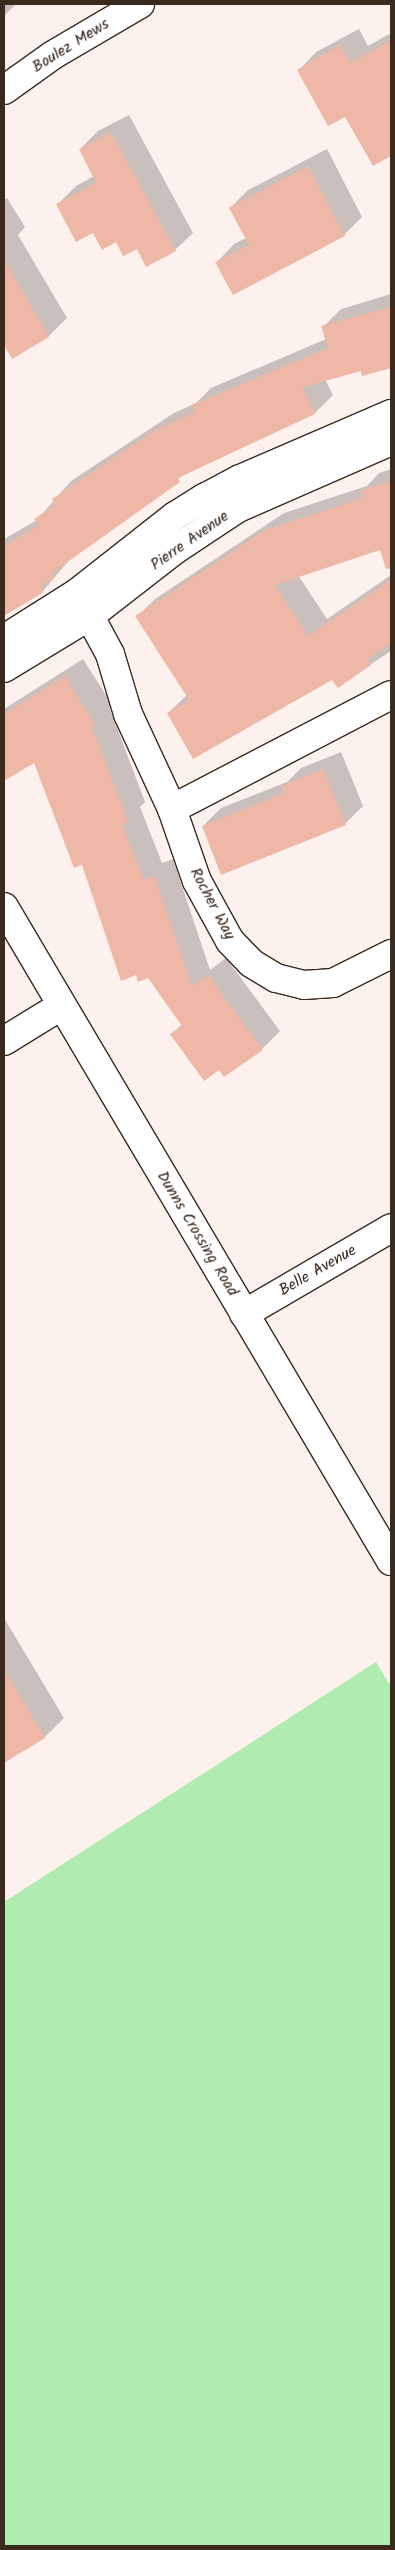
<!DOCTYPE html>
<html>
<head>
<meta charset="utf-8">
<style>
  body { margin:0 }
  #map { position:relative; width:395px; height:2550px; overflow:hidden; background:#fcf1ed; font-family:Kalam,sans-serif }
  div>[style] { position:absolute }
  [style*='--x'] { left:calc(var(--x)*1px); top:calc(var(--y)*1px); width:calc(var(--w)*1px); rotate:calc(var(--a)*1deg) }
  .green>* { inset:0; background:#b0ebb0 }
  .shadow>* { inset:0; background:#0003 }
  .building>* { inset:0; background:#efb7a6 }
  .roads { filter:drop-shadow(1px 0 #3b2a1e) drop-shadow(-1px 0 #3b2a1e) drop-shadow(0 1px #3b2a1e) drop-shadow(0 -1px #3b2a1e) }
  .minor>* { height:28px; margin:-14px; padding:0 14px; transform-origin:14px; border-radius:14px; background:#fff }
  span { translate:-50% -50%; white-space:nowrap; text-align:center; line-height:1.15; -webkit-text-stroke:4.5px #fff; paint-order:stroke }
  .street-label { font-size:16px; color:#3b2a1e }
  .frame { position:absolute; inset:0; border:5px solid #3b2a1e; pointer-events:none }
</style>
</head>
<body>
<div id="map">
  <div class="green">
    <i style="clip-path:polygon(376px 1662px,391px 1687px,391px 2546px,4px 2546px,4px 1902px)"></i>
  </div>
  <div class="shadow">
    <i style="clip-path:polygon(4px 4px,16px 4px,4px 16px)"></i>
    <i style="clip-path:polygon(359px 29px,368px 46px,391px 33px,391px 155px,373px 165px,346px 115px,299px 70px,316px 52px)"></i>
    <i style="clip-path:polygon(129px 115px,193px 233px,175px 250px,137px 247px,93px 231px,58px 204px,76px 186px,94px 176px,80px 149px,98px 131px)"></i>
    <i style="clip-path:polygon(327px 149px,362px 217px,344px 235px,217px 262px,234px 244px,246px 238px,230px 208px,248px 190px)"></i>
    <i style="clip-path:polygon(7px 198px,25px 227px,18px 235px,67px 318px,49px 336px,13px 357px,4px 342px,4px 200px)"></i>
    <i style="clip-path:polygon(391px 294px,391px 367px,363px 375px,361px 369px,325px 379px,333px 395px,315px 413px,189px 471px,71px 558px,43px 591px,4px 615px,4px 539px,37px 520px,71px 481px,174px 413px,196px 403px,211px 388px,326px 339px,323px 327px,341px 309px)"></i>
    <i style="clip-path:polygon(391px 469px,391px 545px,298px 575px,327px 619px,391px 575px,391px 651px,338px 686px,333px 678px,168px 713px,187px 695px,137px 617px,155px 599px,284px 513px,367px 486px,379px 473px)"></i>
    <i style="clip-path:polygon(83px 659px,113px 706px,110px 709px,145px 802px,140px 807px,162px 863px,173px 859px,210px 970px,226px 958px,280px 1031px,262px 1049px,219px 1069px,172px 1034px,182px 1024px,149px 977px,136px 974px,35px 761px,11px 776px,4px 765px,4px 709px)"></i>
    <i style="clip-path:polygon(341px 752px,363px 806px,345px 824px,203px 826px,221px 808px,287px 782px,301px 768px)"></i>
    <i style="clip-path:polygon(4px 1618px,64px 1718px,45px 1737px,4px 1762px)"></i>
  </div>
  <div class="building">
    <i style="clip-path:polygon(391px 40px,391px 156px,373px 166px,345px 117px,328px 126px,297px 70px,340px 45px,350px 63px)"></i>
    <i style="clip-path:polygon(111px 132px,176px 251px,146px 267px,137px 249px,123px 256px,116px 242px,102px 250px,93px 233px,76px 242px,56px 204px,96px 183px,79px 149px)"></i>
    <i style="clip-path:polygon(308px 166px,345px 236px,233px 295px,215px 262px,249px 245px,229px 208px)"></i>
    <i style="clip-path:polygon(4px 259px,49px 337px,12px 359px,4px 345px)"></i>
    <i style="clip-path:polygon(391px 307px,391px 368px,362px 376px,361px 371px,303px 387px,315px 414px,178px 478px,180px 482px,52px 573px,54px 578px,40px 586px,44px 592px,4px 616px,4px 546px,39px 525px,34px 519px,55px 505px,52px 499px,155px 430px,195px 412px,192px 405px,328px 348px,321px 326px)"></i>
    <i style="clip-path:polygon(391px 481px,391px 568px,386px 569px,380px 550px,275px 585px,308px 636px,391px 580px,391px 643px,367px 660px,371px 665px,338px 688px,332px 680px,193px 759px,167px 713px,189px 700px,135px 616px,265px 530px,363px 498px,360px 491px)"></i>
    <i style="clip-path:polygon(65px 676px,95px 725px,92px 727px,128px 821px,122px 824px,144px 880px,155px 876px,192px 986px,208px 975px,263px 1050px,224px 1077px,219px 1070px,204px 1081px,170px 1034px,182px 1026px,148px 978px,138px 982px,136px 975px,121px 981px,82px 865px,74px 868px,34px 763px,4px 781px,4px 714px)"></i>
    <i style="clip-path:polygon(323px 769px,346px 825px,221px 875px,202px 826px,284px 793px,282px 786px)"></i>
    <i style="clip-path:polygon(4px 1669px,45px 1738px,4px 1763px)"></i>
  </div>
  <div class="roads">
    <div class="minor">
      <i style="--x:4;--y:90;--w:60;--a:-35.5"></i>
      <i style="--x:53;--y:55;--w:101;--a:-30.4"></i>
      <i style="--x:77;--y:593;--w:69;--a:61.6"></i>
      <i style="--x:110;--y:654;--w:63;--a:73.3"></i>
      <i style="--x:128;--y:714;--w:105;--a:65.1"></i>
      <i style="--x:172;--y:809;--w:76;--a:70.9"></i>
      <i style="--x:197;--y:881;--w:68;--a:61.2"></i>
      <i style="--x:230;--y:941;--w:30;--a:46"></i>
      <i style="--x:251;--y:963;--w:29;--a:31"></i>
      <i style="--x:276;--y:978;--w:29;--a:14"></i>
      <i style="--x:304;--y:985;--w:29;--a:-4"></i>
      <i style="--x:333;--y:983;--w:65;--a:-26.6"></i>
      <i style="--x:4;--y:639;--w:86;--a:-32.2"></i>
      <i style="--x:77;--y:593;--w:125;--a:-38.2"></i>
      <i style="--x:175;--y:516;--w:36;--a:-32"></i>
      <i style="--x:206;--y:497;--w:38;--a:-28"></i>
      <i style="--x:240;--y:479;--w:164;--a:-23.3"></i>
      <i style="--x:4;--y:668;--w:102;--a:-31.3"></i>
      <i style="--x:91;--y:615;--w:108;--a:-37.8"></i>
      <i style="--x:176;--y:549;--w:74;--a:-33.5"></i>
      <i style="--x:238;--y:508;--w:167;--a:-23.6"></i>
      <i style="--x:172;--y:809;--w:247;--a:-27.5"></i>
      <i style="--x:4;--y:907;--w:760;--a:59.39"></i>
      <i style="--x:4;--y:1041;--w:67;--a:-31.6"></i>
      <i style="--x:244;--y:1314;--w:170;--a:-30.3"></i>
    </div>
  </div>
  <div class="street-label">
    <span style="left:71px;top:46px;rotate:-32deg">Boulez Mews</span>
    <span style="left:190px;top:541px;rotate:-35deg">Pierre Avenue</span>
    <span style="left:212px;top:904px;rotate:62deg">Rocher Way</span>
    <span style="left:197px;top:1234px;rotate:59deg">Dunns Crossing Road</span>
    <span style="left:318px;top:1271px;rotate:-30deg">Belle Avenue</span>
  </div>
  <div class="frame"></div>
</div>
</body>
</html>
